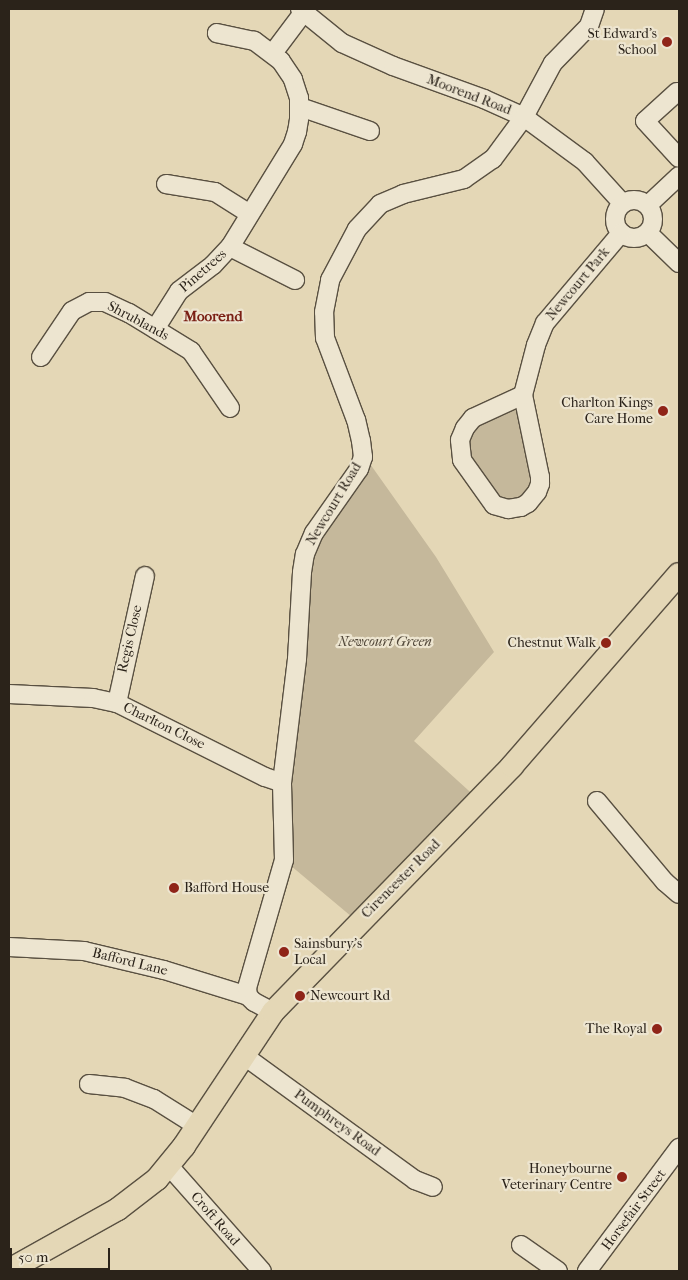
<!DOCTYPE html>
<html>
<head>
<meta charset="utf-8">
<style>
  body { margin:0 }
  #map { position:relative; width:688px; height:1280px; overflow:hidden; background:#e4d7b6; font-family:"IM FELL French Canon",serif }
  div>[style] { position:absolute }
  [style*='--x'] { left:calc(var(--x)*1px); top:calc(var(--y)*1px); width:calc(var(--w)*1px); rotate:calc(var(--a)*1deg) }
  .green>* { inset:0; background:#c5b89b }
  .roads { filter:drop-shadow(1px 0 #595041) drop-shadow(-1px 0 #595041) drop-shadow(0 1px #595041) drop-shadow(0 -1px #595041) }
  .minor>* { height:18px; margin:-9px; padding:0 9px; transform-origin:9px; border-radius:9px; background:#ede5d0 }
  .minor>.ring { margin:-9px; padding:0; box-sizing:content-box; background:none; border:18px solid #ede5d0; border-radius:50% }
  .major>* { height:22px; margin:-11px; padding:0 11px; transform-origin:11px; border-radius:11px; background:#e4d7b6 }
  .dots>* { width:14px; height:14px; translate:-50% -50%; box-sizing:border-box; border:2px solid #ede5d0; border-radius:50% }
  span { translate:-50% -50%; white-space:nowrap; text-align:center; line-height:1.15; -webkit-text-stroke:4.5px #ede5d0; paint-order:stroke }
  .poi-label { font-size:14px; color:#2b231a }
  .right { translate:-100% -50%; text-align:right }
  .left { translate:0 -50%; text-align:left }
  .street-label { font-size:14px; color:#2b231a }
  .park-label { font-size:14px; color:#52483a; font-style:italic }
  .neighbourhood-label { font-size:15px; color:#7a1f14; font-weight:700 }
  .frame { position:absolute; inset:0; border:10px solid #2b231a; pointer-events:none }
  .scale { position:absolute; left:10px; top:1248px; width:100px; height:22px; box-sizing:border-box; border:2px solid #2b231a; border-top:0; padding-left:6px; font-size:15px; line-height:18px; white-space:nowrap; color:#2b231a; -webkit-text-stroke:4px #ede5d0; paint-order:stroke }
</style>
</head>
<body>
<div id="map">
  <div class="green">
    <i style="clip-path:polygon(514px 407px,518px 409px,534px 486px,517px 502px,497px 499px,465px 448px,469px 429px)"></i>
    <i style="clip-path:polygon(363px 454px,436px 557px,494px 652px,414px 741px,479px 800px,358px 922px,284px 860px,302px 572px)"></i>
  </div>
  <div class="roads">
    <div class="minor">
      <i style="--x:300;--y:9;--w:54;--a:39"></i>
      <i style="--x:342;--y:43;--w:56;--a:24.3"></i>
      <i style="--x:393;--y:66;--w:97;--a:19.9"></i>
      <i style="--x:484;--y:99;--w:44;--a:24.2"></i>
      <i style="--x:524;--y:117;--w:76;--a:36.4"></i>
      <i style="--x:585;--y:162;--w:55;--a:47.9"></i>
      <i style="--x:273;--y:53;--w:50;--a:-53.1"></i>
      <i style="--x:677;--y:92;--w:43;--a:137.8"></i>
      <i style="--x:645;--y:121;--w:50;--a:47.4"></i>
      <i style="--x:300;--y:107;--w:74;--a:18.9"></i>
      <i style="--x:166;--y:184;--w:50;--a:9.3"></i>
      <i style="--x:215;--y:192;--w:41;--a:32.2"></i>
      <i class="ring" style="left:615px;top:200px;width:20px;height:20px"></i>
      <i style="--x:648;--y:205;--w:42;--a:-43.1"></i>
      <i style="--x:648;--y:233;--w:43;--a:44.1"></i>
      <i style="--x:230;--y:247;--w:73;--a:26.9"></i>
      <i style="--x:155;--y:329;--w:45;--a:-57.7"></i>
      <i style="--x:179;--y:291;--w:43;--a:-37.4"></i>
      <i style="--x:213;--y:265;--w:25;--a:-47"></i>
      <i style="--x:230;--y:247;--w:121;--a:-58.5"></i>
      <i style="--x:293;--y:144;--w:13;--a:-72"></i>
      <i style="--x:297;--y:132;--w:13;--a:-81"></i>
      <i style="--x:299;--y:119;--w:21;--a:-90"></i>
      <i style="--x:299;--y:98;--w:20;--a:-108"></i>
      <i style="--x:293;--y:79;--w:22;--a:-124"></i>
      <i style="--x:281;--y:61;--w:34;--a:-143"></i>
      <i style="--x:254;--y:41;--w:38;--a:-168"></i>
      <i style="--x:41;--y:357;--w:55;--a:-56"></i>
      <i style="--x:72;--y:311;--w:19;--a:-28"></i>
      <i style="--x:89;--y:302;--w:16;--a:0"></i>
      <i style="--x:105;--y:302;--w:26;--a:25"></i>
      <i style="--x:129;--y:313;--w:73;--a:31.5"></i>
      <i style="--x:191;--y:351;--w:69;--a:55.6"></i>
      <i style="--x:523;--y:395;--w:55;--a:155.3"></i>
      <i style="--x:473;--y:418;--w:13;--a:129"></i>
      <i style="--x:465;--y:428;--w:13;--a:113"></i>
      <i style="--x:460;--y:440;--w:20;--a:84"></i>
      <i style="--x:462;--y:460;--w:55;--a:54.6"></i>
      <i style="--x:494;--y:505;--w:15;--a:16"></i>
      <i style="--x:508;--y:509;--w:13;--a:-9"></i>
      <i style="--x:521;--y:507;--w:8;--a:-30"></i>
      <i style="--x:528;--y:503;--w:14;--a:-51"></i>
      <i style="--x:537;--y:492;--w:9;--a:-69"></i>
      <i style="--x:540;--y:484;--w:7;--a:-90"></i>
      <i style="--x:540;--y:477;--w:84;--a:-101.7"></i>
      <i style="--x:523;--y:395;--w:52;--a:-75.4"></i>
      <i style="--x:536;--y:345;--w:24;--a:-68"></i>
      <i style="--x:545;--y:323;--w:118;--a:-49.8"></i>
      <i style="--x:9;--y:694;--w:84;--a:2.7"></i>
      <i style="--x:93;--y:698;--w:25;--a:12"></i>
      <i style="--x:117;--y:703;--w:165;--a:26.6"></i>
      <i style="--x:265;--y:777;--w:18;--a:19"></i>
      <i style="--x:117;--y:703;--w:130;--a:-77.6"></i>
      <i style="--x:597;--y:801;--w:106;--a:50"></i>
      <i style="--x:665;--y:882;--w:18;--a:41"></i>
      <i style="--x:9;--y:947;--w:75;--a:3.1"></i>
      <i style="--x:84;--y:951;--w:82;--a:13.4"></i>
      <i style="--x:164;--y:970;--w:88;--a:17.2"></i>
      <i style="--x:273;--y:1012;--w:21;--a:-152"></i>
      <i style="--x:254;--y:1002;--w:8;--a:-135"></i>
      <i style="--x:248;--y:996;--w:8;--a:-97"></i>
      <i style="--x:247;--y:988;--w:133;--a:-73.9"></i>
      <i style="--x:284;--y:860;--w:77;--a:-91.5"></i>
      <i style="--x:282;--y:783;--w:125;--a:-83.1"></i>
      <i style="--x:297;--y:659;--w:87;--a:-86.7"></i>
      <i style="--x:302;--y:572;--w:18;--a:-81"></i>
      <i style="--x:305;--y:554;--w:23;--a:-67"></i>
      <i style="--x:314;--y:533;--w:78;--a:-54.9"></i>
      <i style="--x:359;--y:469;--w:13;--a:-72"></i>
      <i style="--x:363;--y:457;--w:16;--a:-97"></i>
      <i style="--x:361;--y:441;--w:22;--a:-103"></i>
      <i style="--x:356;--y:420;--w:88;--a:-110.7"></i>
      <i style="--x:325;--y:338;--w:26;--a:-92"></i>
      <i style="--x:324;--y:312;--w:33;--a:-79"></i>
      <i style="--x:330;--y:280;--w:58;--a:-62.1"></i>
      <i style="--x:357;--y:229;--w:34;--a:-47"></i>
      <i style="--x:380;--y:204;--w:25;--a:-23"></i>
      <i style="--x:403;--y:194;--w:63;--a:-13.8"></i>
      <i style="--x:464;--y:179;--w:35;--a:-35"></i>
      <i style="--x:493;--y:159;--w:52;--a:-53.6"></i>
      <i style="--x:524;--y:117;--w:61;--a:-61.8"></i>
      <i style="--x:553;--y:63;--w:52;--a:-45.8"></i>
      <i style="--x:589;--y:26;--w:18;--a:-71"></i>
      <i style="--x:243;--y:1055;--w:213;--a:36"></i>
      <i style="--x:415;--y:1180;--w:19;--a:21"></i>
      <i style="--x:89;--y:1084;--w:36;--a:6"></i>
      <i style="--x:125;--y:1088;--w:31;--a:21"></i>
      <i style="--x:154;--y:1099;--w:51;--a:32.1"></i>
      <i style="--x:169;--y:1166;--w:140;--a:48.5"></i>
      <i style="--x:521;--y:1245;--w:45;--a:35.1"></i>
      <i style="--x:587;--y:1271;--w:154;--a:-53.2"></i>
    </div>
    <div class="major">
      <i style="--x:9;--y:1270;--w:125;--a:-29.2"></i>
      <i style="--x:118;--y:1209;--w:49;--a:-37.6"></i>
      <i style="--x:157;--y:1179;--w:43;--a:-50.7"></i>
      <i style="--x:184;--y:1146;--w:161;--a:-56.4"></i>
      <i style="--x:273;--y:1012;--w:343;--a:-45.8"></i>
      <i style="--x:512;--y:766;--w:254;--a:-49"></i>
    </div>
  </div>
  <div class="dots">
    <i style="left:667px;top:42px;background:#8f2418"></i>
    <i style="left:663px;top:411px;background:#8f2418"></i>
    <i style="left:606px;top:643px;background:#8f2418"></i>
    <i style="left:174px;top:888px;background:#8f2418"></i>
    <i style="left:284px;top:952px;background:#8f2418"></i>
    <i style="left:300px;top:996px;background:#8f2418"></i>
    <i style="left:657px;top:1029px;background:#8f2418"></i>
    <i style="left:622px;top:1177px;background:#8f2418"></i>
  </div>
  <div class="poi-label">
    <span class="right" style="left:657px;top:42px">St Edward's<br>School</span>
    <span class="right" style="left:653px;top:411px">Charlton Kings<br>Care Home</span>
    <span class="right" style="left:596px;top:643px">Chestnut Walk</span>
    <span class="left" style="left:184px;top:888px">Bafford House</span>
    <span class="left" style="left:294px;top:952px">Sainsbury's<br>Local</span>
    <span class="left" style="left:310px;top:996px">Newcourt Rd</span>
    <span class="right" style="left:647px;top:1029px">The Royal</span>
    <span class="right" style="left:612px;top:1177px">Honeybourne<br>Veterinary Centre</span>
  </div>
  <div class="street-label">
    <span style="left:469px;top:95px;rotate:21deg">Moorend Road</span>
    <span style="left:203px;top:271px;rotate:-41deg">Pinetrees</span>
    <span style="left:578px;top:284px;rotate:-50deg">Newcourt Park</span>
    <span style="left:138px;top:321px;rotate:28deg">Shrublands</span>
    <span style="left:334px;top:504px;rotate:-59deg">Newcourt Road</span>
    <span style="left:130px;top:639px;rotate:-77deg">Regis Close</span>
    <span style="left:164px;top:726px;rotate:26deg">Charlton Close</span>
    <span style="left:401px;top:879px;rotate:-45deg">Cirencester Road</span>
    <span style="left:130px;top:962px;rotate:14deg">Bafford Lane</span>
    <span style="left:337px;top:1123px;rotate:36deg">Pumphreys Road</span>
    <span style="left:634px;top:1210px;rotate:-53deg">Horsefair Street</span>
    <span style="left:215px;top:1219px;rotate:49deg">Croft Road</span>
  </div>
  <div class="park-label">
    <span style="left:385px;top:642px">Newcourt Green</span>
  </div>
  <div class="neighbourhood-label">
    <span style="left:213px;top:317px">Moorend</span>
  </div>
  <div class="frame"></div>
  <div class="scale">50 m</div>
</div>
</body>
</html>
